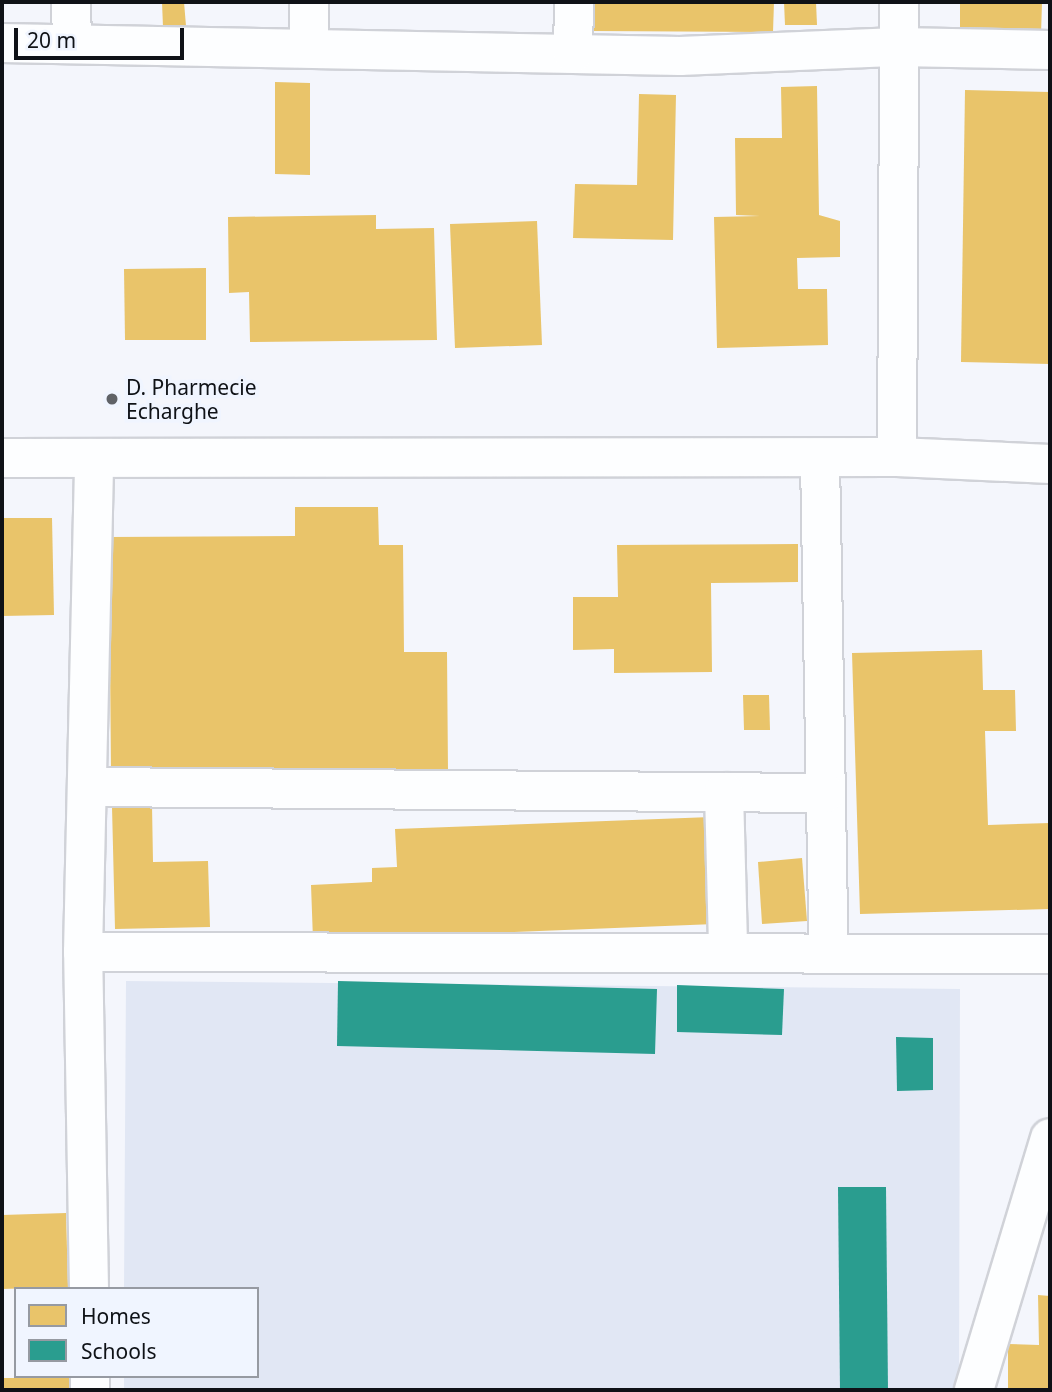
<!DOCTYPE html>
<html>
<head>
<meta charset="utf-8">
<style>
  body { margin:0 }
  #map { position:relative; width:1052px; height:1392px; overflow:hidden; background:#f4f6fc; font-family:"Noto Sans",sans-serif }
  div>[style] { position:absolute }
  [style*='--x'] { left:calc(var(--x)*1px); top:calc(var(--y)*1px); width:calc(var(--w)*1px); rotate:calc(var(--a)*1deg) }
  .built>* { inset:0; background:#e1e7f4 }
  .homes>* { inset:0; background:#e9c46a }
  .schools>* { inset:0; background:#2a9d8f }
  .roads { filter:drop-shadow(2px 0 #d0d2d8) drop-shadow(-2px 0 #d0d2d8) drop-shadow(0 2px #d0d2d8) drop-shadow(0 -2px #d0d2d8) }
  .street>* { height:38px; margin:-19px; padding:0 19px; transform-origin:19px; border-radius:19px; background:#fdfeff }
  .secondary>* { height:38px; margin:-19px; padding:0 19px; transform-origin:19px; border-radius:19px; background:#fdfeff }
  .dots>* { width:19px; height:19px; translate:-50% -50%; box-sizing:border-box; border:4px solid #f0f5ff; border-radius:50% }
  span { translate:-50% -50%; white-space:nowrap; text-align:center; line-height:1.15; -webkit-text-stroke:7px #f0f5ff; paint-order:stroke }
  .poi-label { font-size:21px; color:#0f1217 }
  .left { translate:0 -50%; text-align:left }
  .frame { position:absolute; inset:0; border:4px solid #0f1217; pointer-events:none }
  .legend { position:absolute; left:14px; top:1287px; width:245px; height:91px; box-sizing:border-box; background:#f0f5ff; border:2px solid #969aa2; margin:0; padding:9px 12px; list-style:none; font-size:21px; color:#0f1217 }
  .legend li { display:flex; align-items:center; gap:14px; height:35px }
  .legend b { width:35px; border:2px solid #969aa2 }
  .scale { position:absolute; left:14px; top:28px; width:170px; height:32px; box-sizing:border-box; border:4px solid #0f1217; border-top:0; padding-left:9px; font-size:21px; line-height:24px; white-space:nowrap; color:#0f1217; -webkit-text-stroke:5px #f0f5ff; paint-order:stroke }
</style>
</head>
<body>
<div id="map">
  <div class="built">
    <i style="clip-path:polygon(126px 981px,960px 989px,959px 1390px,124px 1390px,124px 1376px,257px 1376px,257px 1289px,124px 1289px)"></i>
  </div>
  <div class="homes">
    <i style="clip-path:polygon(162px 2px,184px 2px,186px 26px,163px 27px)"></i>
    <i style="clip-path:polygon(593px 2px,774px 2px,773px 32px,593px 31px)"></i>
    <i style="clip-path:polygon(784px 2px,816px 2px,817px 25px,785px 25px)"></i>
    <i style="clip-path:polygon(960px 2px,1042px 2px,1041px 35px,960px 33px)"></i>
    <i style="clip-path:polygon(275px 82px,310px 83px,310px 175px,275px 174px)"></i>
    <i style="clip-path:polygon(817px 86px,819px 215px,840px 221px,840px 257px,797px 258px,798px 289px,827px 289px,828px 345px,717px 348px,714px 217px,760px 216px,736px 215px,735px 138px,782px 138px,781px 87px)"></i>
    <i style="clip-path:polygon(965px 90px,1050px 92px,1050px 364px,961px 362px)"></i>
    <i style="clip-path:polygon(639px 94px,676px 95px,673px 240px,573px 238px,575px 184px,637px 185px)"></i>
    <i style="clip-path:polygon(376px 215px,376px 229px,434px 228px,437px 340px,250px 342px,249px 292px,229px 293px,228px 217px)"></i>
    <i style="clip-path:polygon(537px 221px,542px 345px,455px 348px,450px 224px)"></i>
    <i style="clip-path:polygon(206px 268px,206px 340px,125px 340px,124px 269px)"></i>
    <i style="clip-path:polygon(295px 507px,378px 507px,379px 545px,403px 545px,404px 652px,447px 652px,448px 771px,111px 772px,109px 537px,295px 536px)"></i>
    <i style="clip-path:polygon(2px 518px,52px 518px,54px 615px,2px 616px)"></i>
    <i style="clip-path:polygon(798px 544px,798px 582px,711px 583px,712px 672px,614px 673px,614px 649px,573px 650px,573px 597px,618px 597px,617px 545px)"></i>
    <i style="clip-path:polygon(982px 650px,983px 690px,1015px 690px,1016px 731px,985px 731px,988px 825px,1050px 823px,1050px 909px,860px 914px,852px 653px)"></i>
    <i style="clip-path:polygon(743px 695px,769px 695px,770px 730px,744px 730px)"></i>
    <i style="clip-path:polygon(152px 805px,153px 862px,208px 861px,210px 927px,115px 929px,112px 807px)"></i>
    <i style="clip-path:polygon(711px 817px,715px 924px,313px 940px,311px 885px,372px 882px,372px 868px,397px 867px,395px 829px)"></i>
    <i style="clip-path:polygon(802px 858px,807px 921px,762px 924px,758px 862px)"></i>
    <i style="clip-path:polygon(66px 1213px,68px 1287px,2px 1289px,2px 1215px)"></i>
    <i style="clip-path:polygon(1038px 1295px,1050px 1296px,1050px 1390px,1008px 1390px,1008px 1344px,1039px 1345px)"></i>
    <i style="clip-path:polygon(2px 1378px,72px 1378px,72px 1390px,2px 1390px)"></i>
  </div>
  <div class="schools">
    <i style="clip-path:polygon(338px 981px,657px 989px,655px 1054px,337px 1046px)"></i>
    <i style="clip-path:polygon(677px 985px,784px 989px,782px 1035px,677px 1032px)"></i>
    <i style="clip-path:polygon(896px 1037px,933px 1038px,933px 1090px,897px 1091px)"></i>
    <i style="clip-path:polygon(838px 1187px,886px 1187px,888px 1390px,840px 1390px)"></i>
  </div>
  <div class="roads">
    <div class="street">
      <i style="--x:71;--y:2;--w:41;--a:88.6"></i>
      <i style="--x:2;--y:43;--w:678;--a:1.1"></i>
      <i style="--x:680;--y:56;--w:218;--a:-2.4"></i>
      <i style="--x:898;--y:47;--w:152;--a:1.1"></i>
      <i style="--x:309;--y:45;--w:43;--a:-90"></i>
      <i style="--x:573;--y:53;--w:51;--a:-88.9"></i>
      <i style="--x:897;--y:457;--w:455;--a:-89.7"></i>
      <i style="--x:820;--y:458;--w:496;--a:89"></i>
      <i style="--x:89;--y:787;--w:736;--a:0.47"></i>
      <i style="--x:724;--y:792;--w:158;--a:88.5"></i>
      <i style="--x:83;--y:952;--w:967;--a:0.12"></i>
      <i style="--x:89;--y:1289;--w:337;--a:-91"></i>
      <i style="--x:83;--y:952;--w:491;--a:-88.7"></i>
      <i style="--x:90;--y:1376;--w:14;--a:90"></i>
      <i style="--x:974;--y:1390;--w:263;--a:-73.2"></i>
    </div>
    <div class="secondary">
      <i style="--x:2;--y:458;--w:895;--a:-0.06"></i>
      <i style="--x:897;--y:457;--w:153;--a:2.6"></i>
    </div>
  </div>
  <div class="dots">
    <i style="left:112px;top:399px;background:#5f6267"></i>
  </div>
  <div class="poi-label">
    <span class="left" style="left:126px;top:399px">D. Pharmecie<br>Echarghe</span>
  </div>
  <div class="frame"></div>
  <ul class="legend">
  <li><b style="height:19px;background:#e9c46a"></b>Homes</li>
  <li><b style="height:19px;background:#2a9d8f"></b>Schools</li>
  </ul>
  <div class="scale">20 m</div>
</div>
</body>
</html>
